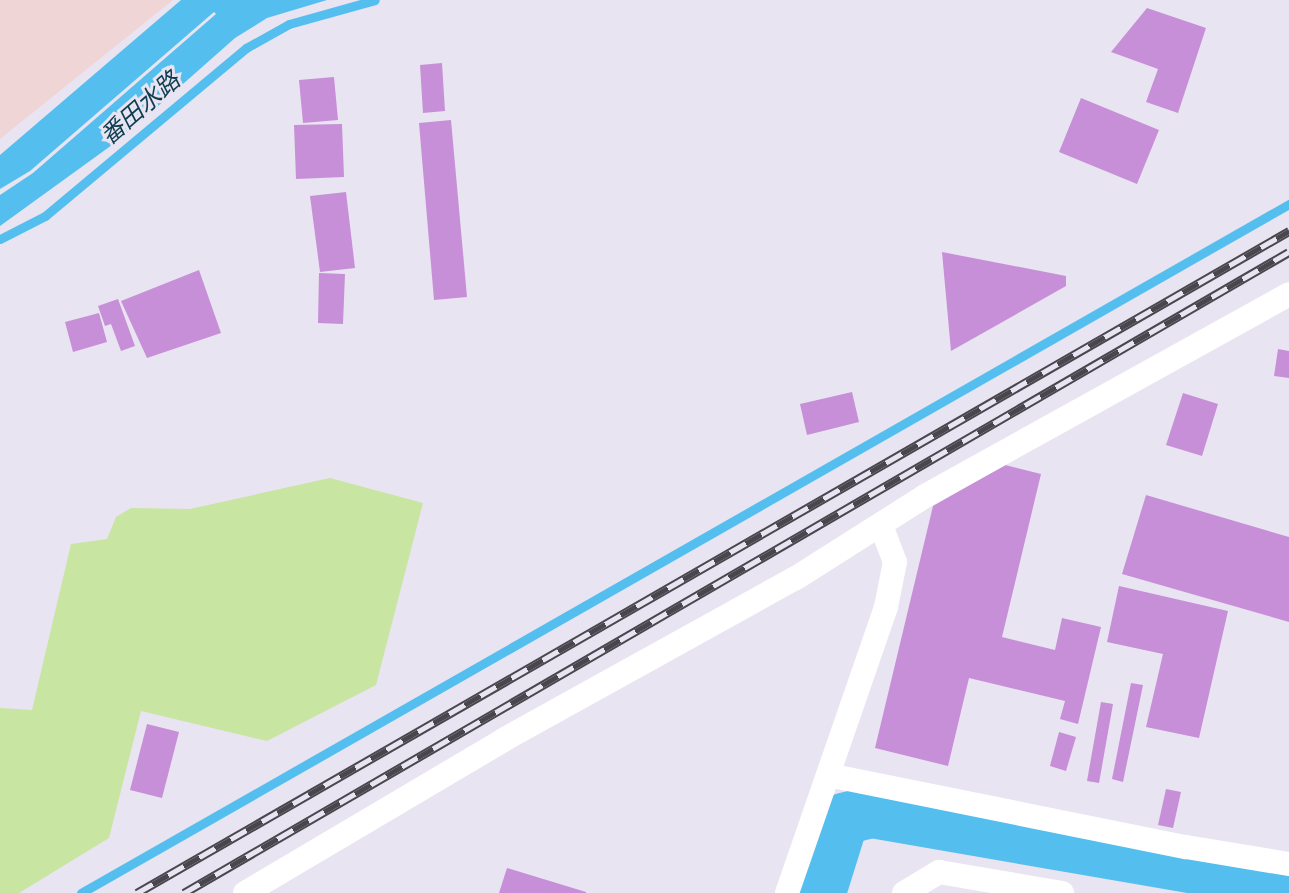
<!DOCTYPE html>
<html>
<head>
<meta charset="utf-8">
<style>
  body { margin:0 }
  #map { position:relative; width:1289px; height:893px; overflow:hidden; background:#e9e4f1; font-family:Poppins,"Noto Sans JP",sans-serif }
  div>[style] { position:absolute }
  [style*='--x'] { left:calc(var(--x)*1px); top:calc(var(--y)*1px); width:calc(var(--w)*1px); rotate:calc(var(--a)*1deg) }
  .industrial>* { inset:0; background:#f0d5d6 }
  .green>* { inset:0; background:#c8e5a2 }
  .water>* { inset:0; background:#54bfee }
  .stream>* { height:9px; margin:-4.5px; padding:0 4.5px; transform-origin:4.5px; border-radius:4.5px; background:#54bfee }
  .river>* { height:52px; margin:-26px; padding:0 26px; transform-origin:26px; border-radius:26px; background:#54bfee }
  .building>* { inset:0; background:#c78fd7 }
  .minor>* { height:24px; margin:-12px; padding:0 12px; transform-origin:12px; border-radius:12px; background:#fff }
  .rail>* { height:9px; margin-top:-4.5px; transform-origin:0; background:repeating-linear-gradient(90deg,#e9e4f1 0 18px,#49464e 0 36px); box-sizing:border-box; border-block:2px solid #49464e }
  span { translate:-50% -50%; white-space:nowrap; text-align:center; line-height:1.15; -webkit-text-stroke:6px #e9e4f1; paint-order:stroke }
  .water-label { font-size:24px; color:#0e3d50; font-style:italic }
</style>
</head>
<body>
<div id="map">
  <div class="industrial">
    <i style="clip-path:polygon(0 0,173px 0,0 139px)"></i>
  </div>
  <div class="green">
    <i style="clip-path:polygon(330px 478px,423px 503px,376px 685px,267px 741px,141px 711px,109px 838px,19px 893px,0 893px,0 708px,32px 710px,71px 544px,107px 539px,116px 517px,131px 508px,190px 509px)"></i>
  </div>
  <div class="water">
    <i style="clip-path:polygon(181px 0,327px 0,267px 18px,235px 38px,123px 137px,0 226px,0 195px,33px 173px,216px 14px,214px 12px,30px 171px,0 189px,0 155px)"></i>
  </div>
  <div class="stream">
    <i style="--x:0;--y:239;--w:51;--a:-27.1"></i>
    <i style="--x:45;--y:216;--w:262;--a:-39.9"></i>
    <i style="--x:246;--y:48;--w:49;--a:-29.2"></i>
    <i style="--x:289;--y:24;--w:89;--a:-15.6"></i>
    <i style="--x:81;--y:893;--w:1391;--a:-29.7"></i>
  </div>
  <div class="river">
    <i style="--x:820;--y:893;--w:77;--a:-72.7"></i>
    <i style="--x:843;--y:819;--w:29;--a:-14"></i>
    <i style="--x:871;--y:812;--w:424;--a:9.8"></i>
  </div>
  <div class="building">
    <i style="clip-path:polygon(1147px 8px,1206px 28px,1178px 113px,1146px 102px,1158px 69px,1111px 52px)"></i>
    <i style="clip-path:polygon(442px 63px,445px 111px,423px 113px,420px 65px)"></i>
    <i style="clip-path:polygon(334px 77px,338px 120px,303px 123px,299px 80px)"></i>
    <i style="clip-path:polygon(1081px 98px,1159px 130px,1137px 184px,1059px 152px)"></i>
    <i style="clip-path:polygon(451px 120px,467px 297px,434px 300px,419px 123px)"></i>
    <i style="clip-path:polygon(342px 124px,344px 177px,296px 179px,294px 125px)"></i>
    <i style="clip-path:polygon(346px 192px,355px 268px,320px 272px,310px 196px)"></i>
    <i style="clip-path:polygon(942px 252px,1066px 276px,1066px 286px,951px 351px)"></i>
    <i style="clip-path:polygon(199px 270px,221px 333px,147px 358px,121px 301px)"></i>
    <i style="clip-path:polygon(319px 273px,345px 274px,343px 324px,318px 323px)"></i>
    <i style="clip-path:polygon(118px 299px,135px 346px,121px 351px,111px 324px,105px 326px,98px 306px)"></i>
    <i style="clip-path:polygon(99px 313px,107px 342px,73px 352px,65px 322px)"></i>
    <i style="clip-path:polygon(1278px 349px,1289px 351px,1289px 378px,1274px 376px)"></i>
    <i style="clip-path:polygon(852px 392px,859px 422px,807px 435px,800px 404px)"></i>
    <i style="clip-path:polygon(1183px 393px,1218px 404px,1202px 456px,1166px 445px)"></i>
    <i style="clip-path:polygon(1005px 465px,1041px 474px,1002px 637px,1055px 650px,1062px 618px,1101px 627px,1078px 724px,1060px 719px,1065px 701px,969px 678px,948px 766px,875px 748px,933px 506px)"></i>
    <i style="clip-path:polygon(1146px 495px,1289px 537px,1289px 622px,1122px 574px)"></i>
    <i style="clip-path:polygon(1119px 586px,1228px 611px,1199px 738px,1146px 727px,1163px 654px,1107px 642px)"></i>
    <i style="clip-path:polygon(1131px 683px,1143px 685px,1123px 782px,1112px 779px)"></i>
    <i style="clip-path:polygon(1101px 702px,1113px 704px,1099px 783px,1087px 781px)"></i>
    <i style="clip-path:polygon(147px 724px,179px 732px,162px 798px,130px 790px)"></i>
    <i style="clip-path:polygon(1059px 732px,1076px 737px,1066px 771px,1050px 766px)"></i>
    <i style="clip-path:polygon(1166px 789px,1181px 792px,1173px 828px,1158px 825px)"></i>
    <i style="clip-path:polygon(507px 868px,586px 892px,586px 893px,499px 893px)"></i>
  </div>
  <div class="minor">
    <i style="--x:828;--y:775;--w:365;--a:11.4"></i>
    <i style="--x:1186;--y:847;--w:104;--a:9.4"></i>
    <i style="--x:245;--y:893;--w:302;--a:-30.6"></i>
    <i style="--x:505;--y:739;--w:333;--a:-29"></i>
    <i style="--x:796;--y:578;--w:153;--a:-32.4"></i>
    <i style="--x:925;--y:496;--w:416;--a:-29"></i>
    <i style="--x:787;--y:893;--w:303;--a:-70.9"></i>
    <i style="--x:886;--y:607;--w:46;--a:-78.7"></i>
    <i style="--x:895;--y:562;--w:39;--a:-111"></i>
    <i style="--x:904;--y:893;--w:41;--a:-31"></i>
    <i style="--x:939;--y:872;--w:125;--a:9.7"></i>
  </div>
  <div class="rail">
    <i style="--x:137;--y:893;--w:1329;--a:-29.88"></i>
    <i style="--x:184;--y:893;--w:1277;--a:-30.12"></i>
  </div>
  <div class="water-label">
    <span style="left:140px;top:108px;rotate:-41deg">番田水路</span>
  </div>
</div>
</body>
</html>
